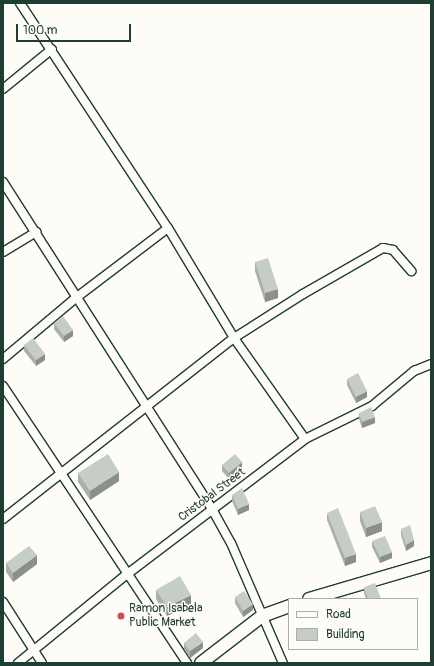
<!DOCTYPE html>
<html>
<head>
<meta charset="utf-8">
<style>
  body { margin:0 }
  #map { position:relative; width:434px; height:666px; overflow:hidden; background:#fdfcf7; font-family:Pangolin,sans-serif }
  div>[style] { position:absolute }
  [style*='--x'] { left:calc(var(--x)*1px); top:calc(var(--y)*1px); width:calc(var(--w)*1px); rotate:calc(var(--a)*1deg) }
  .roads { filter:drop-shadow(1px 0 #1f3d34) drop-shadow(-1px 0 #1f3d34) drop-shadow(0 1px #1f3d34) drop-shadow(0 -1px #1f3d34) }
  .street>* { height:8px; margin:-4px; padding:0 4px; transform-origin:4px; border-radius:4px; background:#fdfcf7 }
  .secondary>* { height:12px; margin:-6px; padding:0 6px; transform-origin:6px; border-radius:6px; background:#fdfcf7 }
  .wall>* { inset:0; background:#aab0ab }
  .shaded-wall>* { inset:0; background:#8b908b }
  .building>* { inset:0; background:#c6cdc7 }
  .dots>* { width:11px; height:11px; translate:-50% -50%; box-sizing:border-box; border:2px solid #fdfcf7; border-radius:50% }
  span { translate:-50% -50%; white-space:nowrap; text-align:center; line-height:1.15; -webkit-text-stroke:3px #fdfcf7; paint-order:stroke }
  .street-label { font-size:12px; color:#1f3d34 }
  .poi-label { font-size:12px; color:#1f3d34 }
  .left { translate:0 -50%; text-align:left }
  .frame { position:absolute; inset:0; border:4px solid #1f3d34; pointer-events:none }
  .legend { position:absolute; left:288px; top:598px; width:130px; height:52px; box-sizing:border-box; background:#fdfcf7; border:1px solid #a4b0a9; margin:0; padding:5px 7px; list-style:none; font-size:12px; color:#1f3d34 }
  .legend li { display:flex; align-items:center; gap:8px; height:20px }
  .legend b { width:20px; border:1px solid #a4b0a9 }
  .scale { position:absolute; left:16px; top:24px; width:115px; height:18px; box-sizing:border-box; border:2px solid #1f3d34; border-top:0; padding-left:5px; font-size:12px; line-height:14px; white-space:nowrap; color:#1f3d34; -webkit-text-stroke:3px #fdfcf7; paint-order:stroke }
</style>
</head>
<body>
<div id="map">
  <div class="roads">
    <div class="street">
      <i style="--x:20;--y:3;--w:269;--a:56.7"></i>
      <i style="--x:168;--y:228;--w:128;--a:59"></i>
      <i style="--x:234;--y:338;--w:123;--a:54.9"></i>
      <i style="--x:3;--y:89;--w:63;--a:-39.2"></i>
      <i style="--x:3;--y:182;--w:388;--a:57.4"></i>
      <i style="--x:212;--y:509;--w:39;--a:61"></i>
      <i style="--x:231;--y:543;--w:131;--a:66.6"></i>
      <i style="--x:3;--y:252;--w:39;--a:-31"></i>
      <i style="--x:3;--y:359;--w:97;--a:-40"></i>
      <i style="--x:77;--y:297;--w:114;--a:-37.2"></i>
      <i style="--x:3;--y:386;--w:333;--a:56.4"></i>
      <i style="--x:3;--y:519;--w:293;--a:-38.1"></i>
      <i style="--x:234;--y:338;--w:82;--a:-32.5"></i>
      <i style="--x:303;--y:294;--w:92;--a:-29.9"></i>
      <i style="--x:383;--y:248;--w:10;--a:11"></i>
      <i style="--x:393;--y:250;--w:28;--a:49"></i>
      <i style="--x:3;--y:602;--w:72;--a:57.4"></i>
      <i style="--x:18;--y:663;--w:139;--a:-39.2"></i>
      <i style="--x:126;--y:575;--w:225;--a:-37.2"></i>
      <i style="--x:305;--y:439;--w:75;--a:-26.2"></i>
      <i style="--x:372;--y:406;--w:55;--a:-39.8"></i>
      <i style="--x:414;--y:371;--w:18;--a:-22"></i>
    </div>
    <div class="secondary">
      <i style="--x:309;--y:599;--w:127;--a:-16.4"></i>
      <i style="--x:201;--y:663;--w:77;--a:-37.6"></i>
      <i style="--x:262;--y:616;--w:29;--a:-20"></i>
    </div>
  </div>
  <div class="wall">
    <i style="clip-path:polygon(255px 262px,278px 298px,265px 302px,255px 271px)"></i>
    <i style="clip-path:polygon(54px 323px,73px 336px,64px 342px,54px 329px)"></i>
    <i style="clip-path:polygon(24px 345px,45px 360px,36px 366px,24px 351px)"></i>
    <i style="clip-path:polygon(347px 379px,367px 397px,356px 403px,347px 385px)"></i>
    <i style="clip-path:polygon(359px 413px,375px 423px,362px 428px,359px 419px)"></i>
    <i style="clip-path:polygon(222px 465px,242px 468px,229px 479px,222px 471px)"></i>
    <i style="clip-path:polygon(78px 473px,119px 481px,90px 500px,78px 482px)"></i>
    <i style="clip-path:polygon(232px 495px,249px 510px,238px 515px,232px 501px)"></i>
    <i style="clip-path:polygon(360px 512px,382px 531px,366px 537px,360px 521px)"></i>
    <i style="clip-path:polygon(327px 513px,356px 562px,345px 566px,327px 520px)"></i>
    <i style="clip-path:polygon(401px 529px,414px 546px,406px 551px,401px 535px)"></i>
    <i style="clip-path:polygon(372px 541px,392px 558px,380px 563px,372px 547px)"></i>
    <i style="clip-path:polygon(6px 563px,37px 564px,13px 582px,6px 572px)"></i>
    <i style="clip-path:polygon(364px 587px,381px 599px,366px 599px,364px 593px)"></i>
    <i style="clip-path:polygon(156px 590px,191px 604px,167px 616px,156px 599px)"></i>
    <i style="clip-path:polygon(235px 597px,253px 610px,243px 617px,235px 603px)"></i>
    <i style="clip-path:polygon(184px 643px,203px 648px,190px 658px,184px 649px)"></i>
  </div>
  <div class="shaded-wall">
    <i style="clip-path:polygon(278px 289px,278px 298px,265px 302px,265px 293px)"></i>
    <i style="clip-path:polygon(73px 330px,73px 336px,64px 342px,64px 336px)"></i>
    <i style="clip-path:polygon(45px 354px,45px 360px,36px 366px,36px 360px)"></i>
    <i style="clip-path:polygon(367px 391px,367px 397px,356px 403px,356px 397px)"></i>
    <i style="clip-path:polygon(375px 417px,375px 423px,362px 428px,362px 422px)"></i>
    <i style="clip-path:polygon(242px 462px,242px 468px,229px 479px,229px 473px)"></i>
    <i style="clip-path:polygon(119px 472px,119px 481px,90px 500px,90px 491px)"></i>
    <i style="clip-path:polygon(249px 504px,249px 510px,238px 515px,238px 509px)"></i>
    <i style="clip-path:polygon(382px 522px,382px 531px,366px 537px,366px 528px)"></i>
    <i style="clip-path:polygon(414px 540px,414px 546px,406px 551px,406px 545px)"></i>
    <i style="clip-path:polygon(392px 552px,392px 558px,380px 563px,380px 557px)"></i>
    <i style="clip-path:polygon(356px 554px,356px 562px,345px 566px,345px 558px)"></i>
    <i style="clip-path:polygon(37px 555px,37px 564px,13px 582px,13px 573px)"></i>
    <i style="clip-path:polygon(191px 595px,191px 604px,167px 616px,167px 607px)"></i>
    <i style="clip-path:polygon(253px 604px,253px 610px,243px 617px,243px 611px)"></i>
    <i style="clip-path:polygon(203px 642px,203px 648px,190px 658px,190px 651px)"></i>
  </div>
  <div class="building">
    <i style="clip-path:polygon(268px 258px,278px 289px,265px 293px,255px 262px)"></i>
    <i style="clip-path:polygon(63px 316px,73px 330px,64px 336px,54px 323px)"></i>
    <i style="clip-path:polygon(33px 338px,45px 354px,36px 360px,24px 345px)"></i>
    <i style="clip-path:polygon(358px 373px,367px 391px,356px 397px,347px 379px)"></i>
    <i style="clip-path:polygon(371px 407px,375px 417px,362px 422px,359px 413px)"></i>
    <i style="clip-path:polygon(108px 454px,119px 472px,90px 491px,78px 473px)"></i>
    <i style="clip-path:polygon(235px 454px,242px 462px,229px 473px,222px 465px)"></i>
    <i style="clip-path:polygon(242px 488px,249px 504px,238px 509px,232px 495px)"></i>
    <i style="clip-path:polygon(375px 506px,382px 522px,366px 528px,360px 512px)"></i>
    <i style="clip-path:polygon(338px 508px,356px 554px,345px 558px,327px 513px)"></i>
    <i style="clip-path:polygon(410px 525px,414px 540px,406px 545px,401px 529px)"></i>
    <i style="clip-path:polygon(385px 536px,392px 552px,380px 557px,372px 541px)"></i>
    <i style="clip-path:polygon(29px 546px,37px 555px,13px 573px,6px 563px)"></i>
    <i style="clip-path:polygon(180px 576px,191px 595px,167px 607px,156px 590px)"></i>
    <i style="clip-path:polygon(375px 583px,381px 599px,368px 599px,364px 587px)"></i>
    <i style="clip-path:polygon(244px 591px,253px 604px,243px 611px,235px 597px)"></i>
    <i style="clip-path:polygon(196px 633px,203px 642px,190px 651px,184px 643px)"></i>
  </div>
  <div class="dots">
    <i style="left:121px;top:616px;background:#d1495b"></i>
  </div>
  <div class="street-label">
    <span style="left:212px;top:495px;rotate:-37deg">Cristobal Street</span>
  </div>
  <div class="poi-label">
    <span class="left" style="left:129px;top:616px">Ramon Isabela<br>Public Market</span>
  </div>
  <div class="frame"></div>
  <ul class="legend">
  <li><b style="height:5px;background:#fdfcf7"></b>Road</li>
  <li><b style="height:11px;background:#c6cdc7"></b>Building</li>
  </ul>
  <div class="scale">100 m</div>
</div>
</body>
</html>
